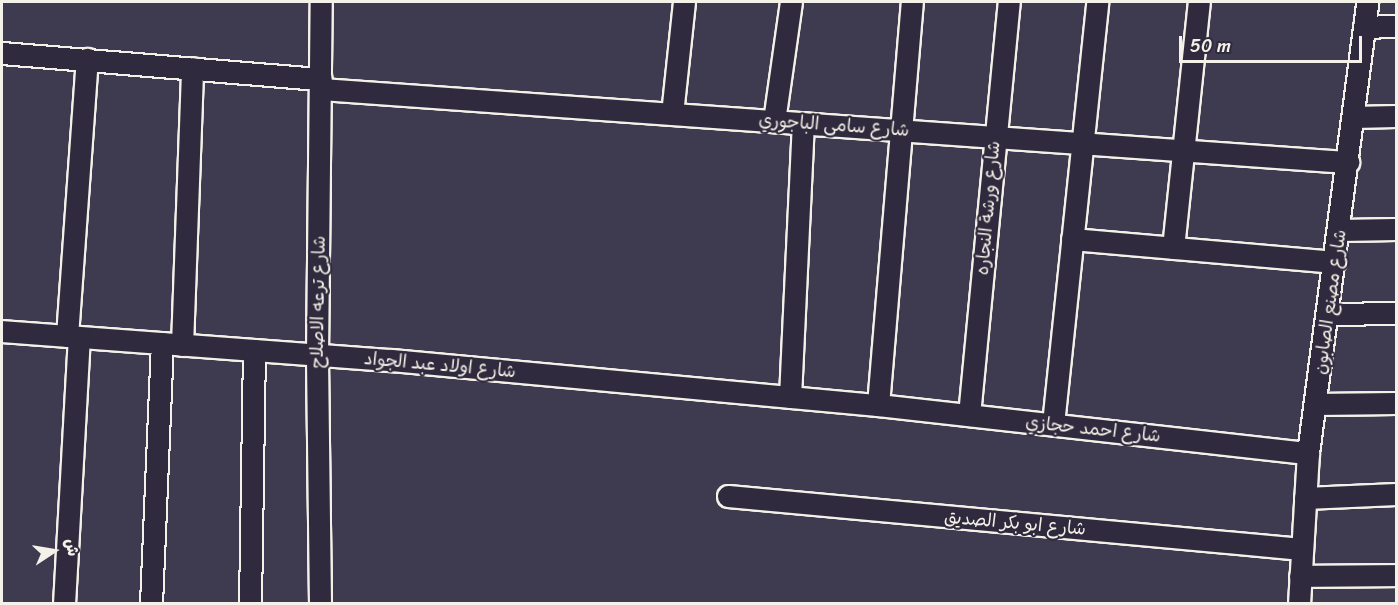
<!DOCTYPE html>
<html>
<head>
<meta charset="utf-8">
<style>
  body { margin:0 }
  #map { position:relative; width:1398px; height:605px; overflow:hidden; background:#3e3a50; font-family:Sriracha,"Playpen Sans Arabic",sans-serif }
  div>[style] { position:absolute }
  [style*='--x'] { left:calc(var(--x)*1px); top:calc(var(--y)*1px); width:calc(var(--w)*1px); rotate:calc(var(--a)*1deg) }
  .roads { filter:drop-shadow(2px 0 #f4f1e8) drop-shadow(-2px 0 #f4f1e8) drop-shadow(0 2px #f4f1e8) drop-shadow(0 -2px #f4f1e8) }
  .street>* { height:21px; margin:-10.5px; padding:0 10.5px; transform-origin:10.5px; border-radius:10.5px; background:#2f2a3d }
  span { translate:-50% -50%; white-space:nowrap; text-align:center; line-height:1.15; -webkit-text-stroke:4.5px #2f2a3d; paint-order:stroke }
  .street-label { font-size:18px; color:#f4f1e8 }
  .frame { position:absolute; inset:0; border:3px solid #f4f1e8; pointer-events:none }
  .north { position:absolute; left:24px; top:521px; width:60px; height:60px; -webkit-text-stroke:4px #2f2a3d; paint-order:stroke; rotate:78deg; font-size:16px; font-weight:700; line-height:24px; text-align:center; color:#f4f1e8 }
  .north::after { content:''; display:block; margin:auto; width:21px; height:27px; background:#f4f1e8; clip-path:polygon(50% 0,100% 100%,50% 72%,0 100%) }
  .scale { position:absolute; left:1179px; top:36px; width:183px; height:27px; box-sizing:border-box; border:3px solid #f4f1e8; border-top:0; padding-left:8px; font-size:18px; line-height:21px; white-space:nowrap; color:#f4f1e8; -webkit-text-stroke:4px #2f2a3d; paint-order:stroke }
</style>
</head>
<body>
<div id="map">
  <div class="roads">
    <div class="street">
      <i style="--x:1364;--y:27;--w:32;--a:-2"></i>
      <i style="--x:2;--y:53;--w:320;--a:4.7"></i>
      <i style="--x:321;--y:89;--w:1030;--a:4.07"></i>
      <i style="--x:672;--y:114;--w:113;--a:-83.9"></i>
      <i style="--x:1353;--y:117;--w:43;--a:-1.3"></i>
      <i style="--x:774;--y:121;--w:120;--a:-81.9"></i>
      <i style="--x:1340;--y:230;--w:56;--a:-1"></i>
      <i style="--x:1072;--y:239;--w:264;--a:5"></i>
      <i style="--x:1173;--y:248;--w:247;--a:-84"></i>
      <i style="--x:1328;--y:314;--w:68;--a:-0.8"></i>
      <i style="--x:2;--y:331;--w:390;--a:4.3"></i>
      <i style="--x:391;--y:360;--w:489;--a:5.3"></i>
      <i style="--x:878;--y:405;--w:433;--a:6.4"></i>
      <i style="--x:67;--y:336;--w:278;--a:-85.9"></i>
      <i style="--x:182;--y:345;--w:277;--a:-87.9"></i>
      <i style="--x:790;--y:397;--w:274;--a:-87.3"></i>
      <i style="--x:1315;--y:404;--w:81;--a:-0.7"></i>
      <i style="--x:878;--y:405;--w:404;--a:-85.2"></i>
      <i style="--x:969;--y:415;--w:415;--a:-84.5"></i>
      <i style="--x:1053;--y:424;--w:424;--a:-84"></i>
      <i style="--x:728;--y:496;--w:576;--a:5.28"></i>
      <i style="--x:1305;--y:498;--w:91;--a:-2.5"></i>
      <i style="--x:1300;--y:576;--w:96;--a:-0.6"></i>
      <i style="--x:64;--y:604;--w:267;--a:-86.8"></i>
      <i style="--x:151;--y:604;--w:261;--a:-87.6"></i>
      <i style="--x:250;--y:604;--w:254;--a:-89.1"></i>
      <i style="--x:320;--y:604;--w:249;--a:-90.7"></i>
      <i style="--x:317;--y:355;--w:353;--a:-89.4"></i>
      <i style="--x:1299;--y:604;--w:151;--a:-86.6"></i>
      <i style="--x:1308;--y:453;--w:455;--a:-82.5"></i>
    </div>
  </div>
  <div class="street-label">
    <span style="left:834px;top:125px;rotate:4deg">شارع سامى الباجوري</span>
    <span style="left:988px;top:208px;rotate:-85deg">شارع ورشة النجاره</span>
    <span style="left:318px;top:302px;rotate:-89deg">شارع ترعه الاصلاح</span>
    <span style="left:1330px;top:302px;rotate:-82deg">شارع مصنع الصابون</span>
    <span style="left:440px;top:365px;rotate:5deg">شارع اولاد عبد الجواد</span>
    <span style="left:1093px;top:429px;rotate:6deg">شارع احمد حجازي</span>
    <span style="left:1015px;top:523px;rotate:5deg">شارع ابو بكر الصديق</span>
  </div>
  <div class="frame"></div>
  <div class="north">ش</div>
  <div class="scale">50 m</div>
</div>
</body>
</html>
